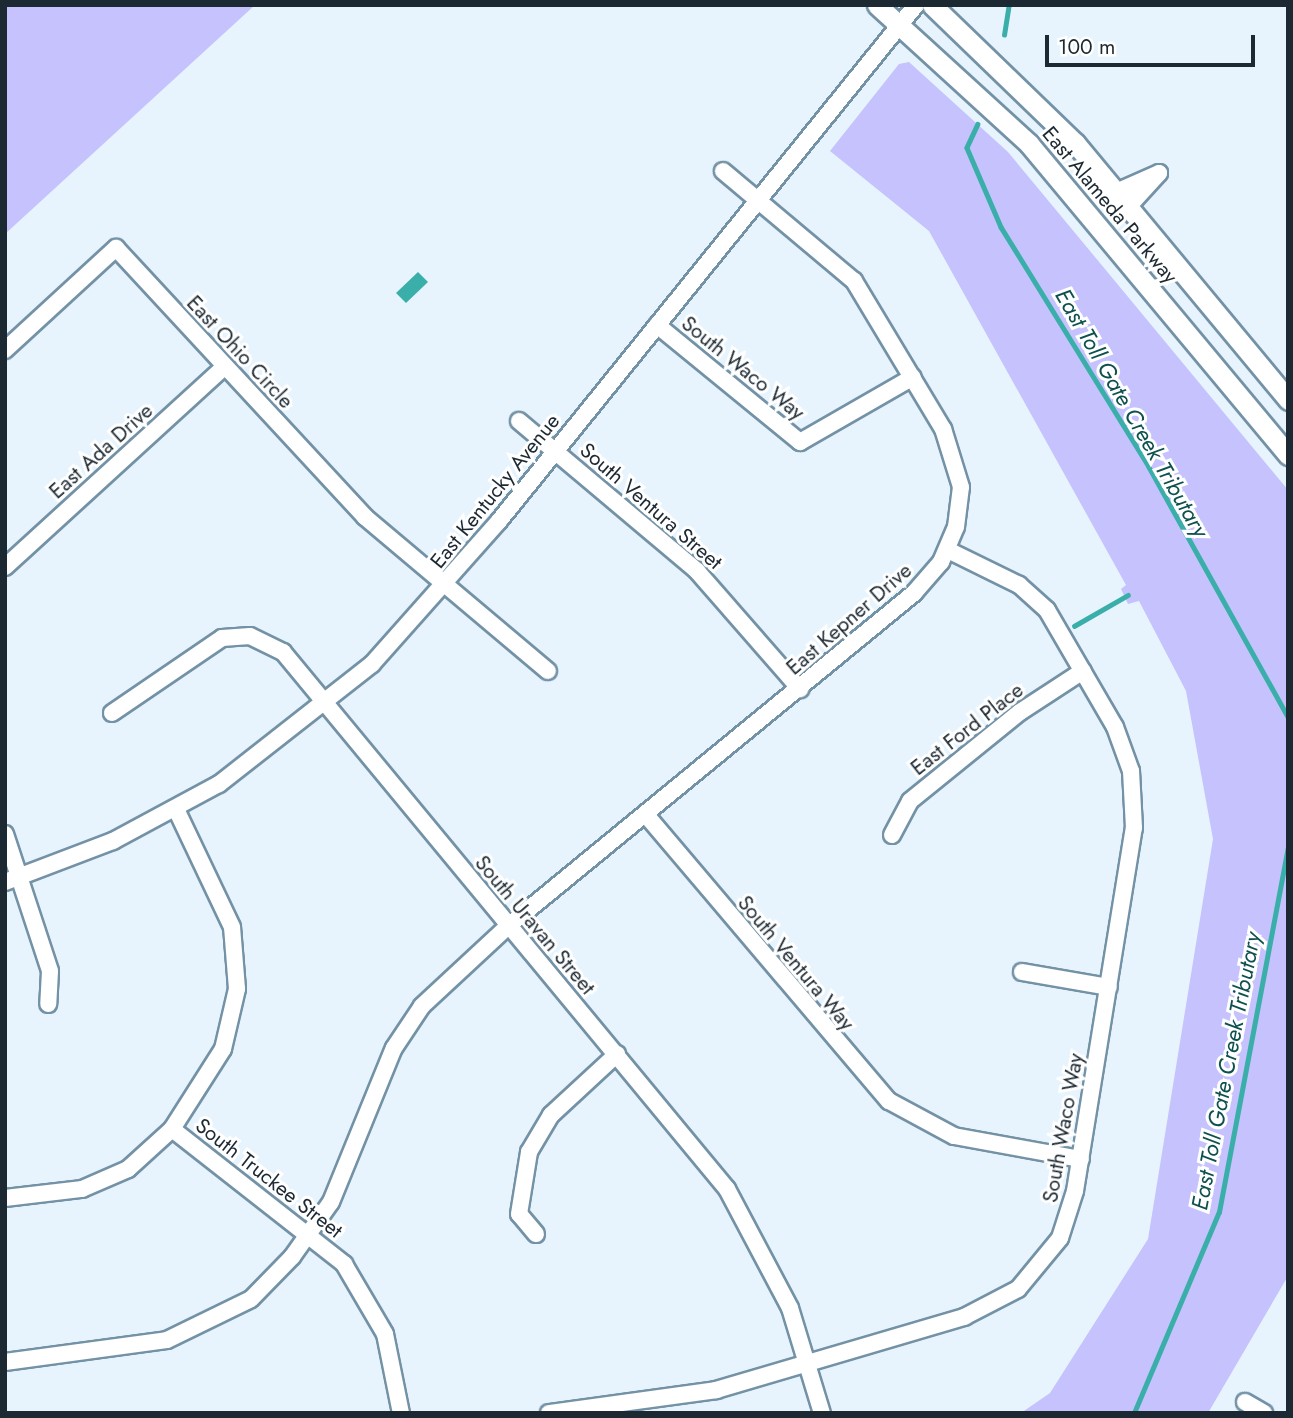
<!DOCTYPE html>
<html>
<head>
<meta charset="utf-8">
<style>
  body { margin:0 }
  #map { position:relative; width:1293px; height:1418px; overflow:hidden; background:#e7f4fd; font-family:Jost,sans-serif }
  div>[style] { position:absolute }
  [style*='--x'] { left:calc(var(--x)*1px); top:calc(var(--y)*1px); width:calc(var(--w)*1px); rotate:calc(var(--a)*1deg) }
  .green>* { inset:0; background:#c5c2fd }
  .water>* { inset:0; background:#3aaea8 }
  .stream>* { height:4.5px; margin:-2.25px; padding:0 2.25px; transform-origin:2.25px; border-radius:2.25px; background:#3aaea8 }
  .roads { filter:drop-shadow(2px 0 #7492a6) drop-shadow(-2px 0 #7492a6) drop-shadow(0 2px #7492a6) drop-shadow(0 -2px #7492a6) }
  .minor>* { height:16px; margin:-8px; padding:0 8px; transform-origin:8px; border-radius:8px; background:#fff }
  .major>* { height:19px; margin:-9.5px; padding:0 9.5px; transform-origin:9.5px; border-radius:9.5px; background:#fff }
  span { translate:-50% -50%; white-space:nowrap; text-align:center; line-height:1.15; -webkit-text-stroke:6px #fff; paint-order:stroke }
  .street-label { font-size:21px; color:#1d2932 }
  .water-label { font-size:23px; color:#0d504d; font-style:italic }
  .frame { position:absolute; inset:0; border:7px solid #1d2932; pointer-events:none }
  .scale { position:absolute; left:1045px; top:35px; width:210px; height:32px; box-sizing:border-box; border:4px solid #1d2932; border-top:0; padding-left:9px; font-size:21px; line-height:24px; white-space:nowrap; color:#1d2932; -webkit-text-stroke:5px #fff; paint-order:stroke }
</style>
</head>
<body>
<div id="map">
  <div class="green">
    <i style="clip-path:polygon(5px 5px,255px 5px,5px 234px)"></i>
    <i style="clip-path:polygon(909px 62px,1008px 152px,1288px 490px,1288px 1276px,1208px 1413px,1021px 1413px,1050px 1393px,1148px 1239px,1213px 839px,1186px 691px,1139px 601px,1128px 604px,1121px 589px,1126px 585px,929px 231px,830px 151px,899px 64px)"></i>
  </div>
  <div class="water">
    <i style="clip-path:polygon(418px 272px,428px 282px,406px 303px,396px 293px)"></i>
  </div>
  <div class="stream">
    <i style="--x:1004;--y:35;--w:30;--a:-81"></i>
    <i style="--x:978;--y:124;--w:26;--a:115"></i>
    <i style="--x:967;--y:148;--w:86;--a:66.7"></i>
    <i style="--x:1001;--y:227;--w:282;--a:58.3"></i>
    <i style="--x:1149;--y:467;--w:286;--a:60.9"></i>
    <i style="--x:1074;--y:626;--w:62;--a:-29.9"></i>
    <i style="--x:1134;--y:1413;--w:218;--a:-67.1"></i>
    <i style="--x:1219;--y:1212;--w:371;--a:-79.3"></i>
  </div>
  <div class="roads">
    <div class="minor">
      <i style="--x:1116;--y:192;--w:47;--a:-23.8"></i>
      <i style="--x:1128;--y:207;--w:46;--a:-47.6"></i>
      <i style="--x:657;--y:325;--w:185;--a:39.3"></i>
      <i style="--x:800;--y:442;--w:130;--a:-29.9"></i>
      <i style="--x:5;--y:350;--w:151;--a:-42.6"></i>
      <i style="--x:116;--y:248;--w:367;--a:47.2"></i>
      <i style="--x:365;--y:517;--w:239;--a:40.1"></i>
      <i style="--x:519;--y:421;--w:233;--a:40.1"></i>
      <i style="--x:697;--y:571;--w:157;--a:48.9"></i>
      <i style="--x:5;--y:567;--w:298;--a:-42.4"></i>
      <i style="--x:112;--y:713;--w:133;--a:-34.3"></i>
      <i style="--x:222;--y:638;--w:28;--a:-4"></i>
      <i style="--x:250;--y:636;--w:37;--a:26"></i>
      <i style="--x:283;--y:652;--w:697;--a:50.42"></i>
      <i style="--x:727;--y:1189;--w:135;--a:62.1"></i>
      <i style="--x:790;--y:1308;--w:110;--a:73.1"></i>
      <i style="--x:647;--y:816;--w:374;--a:49.7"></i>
      <i style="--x:889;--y:1101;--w:74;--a:28.3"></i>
      <i style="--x:954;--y:1136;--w:129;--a:10.3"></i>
      <i style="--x:5;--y:834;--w:144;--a:71.8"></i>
      <i style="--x:50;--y:971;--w:33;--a:93"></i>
      <i style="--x:892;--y:835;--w:38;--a:-62"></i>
      <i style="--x:910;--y:801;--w:141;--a:-39"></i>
      <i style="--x:1020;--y:712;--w:75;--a:-33.1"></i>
      <i style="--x:5;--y:882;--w:116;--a:-20.8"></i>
      <i style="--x:113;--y:841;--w:120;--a:-28.3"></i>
      <i style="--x:219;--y:784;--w:194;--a:-38.1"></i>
      <i style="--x:372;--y:664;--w:191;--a:-48.4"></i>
      <i style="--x:499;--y:521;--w:663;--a:-51.06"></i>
      <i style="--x:1022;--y:972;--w:88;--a:9.8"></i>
      <i style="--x:172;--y:1129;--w:219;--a:38.1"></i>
      <i style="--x:344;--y:1264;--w:81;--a:59.6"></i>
      <i style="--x:385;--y:1334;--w:81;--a:78.6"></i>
      <i style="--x:5;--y:1198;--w:78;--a:-6.7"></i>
      <i style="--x:82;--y:1189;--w:50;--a:-23.5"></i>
      <i style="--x:128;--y:1169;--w:59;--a:-42.3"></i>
      <i style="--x:172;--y:1129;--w:95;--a:-57.5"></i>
      <i style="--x:223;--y:1049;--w:62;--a:-76.9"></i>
      <i style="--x:237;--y:989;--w:62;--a:-94.6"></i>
      <i style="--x:232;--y:927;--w:131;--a:-115.4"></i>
      <i style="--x:536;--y:1234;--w:26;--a:-130"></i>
      <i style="--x:519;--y:1214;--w:63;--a:-80.8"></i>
      <i style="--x:529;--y:1152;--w:43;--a:-59.3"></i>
      <i style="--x:551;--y:1115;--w:90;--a:-42.7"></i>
      <i style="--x:5;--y:1362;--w:163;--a:-7.7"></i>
      <i style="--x:167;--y:1340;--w:93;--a:-26"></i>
      <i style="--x:251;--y:1299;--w:59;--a:-45.7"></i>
      <i style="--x:292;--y:1257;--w:67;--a:-54.7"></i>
      <i style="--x:331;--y:1202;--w:166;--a:-67.8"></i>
      <i style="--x:394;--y:1048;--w:50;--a:-56.3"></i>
      <i style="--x:422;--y:1006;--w:116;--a:-42.9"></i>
      <i style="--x:507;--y:927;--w:527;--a:-39.37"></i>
      <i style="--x:914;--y:593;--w:41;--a:-48.9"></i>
      <i style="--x:941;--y:562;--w:38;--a:-67"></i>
      <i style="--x:956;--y:527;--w:40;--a:-82.9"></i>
      <i style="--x:961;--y:487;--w:61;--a:-107.2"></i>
      <i style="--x:943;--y:429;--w:173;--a:-121"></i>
      <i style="--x:854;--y:281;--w:171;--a:-140"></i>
      <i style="--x:1245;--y:1402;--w:22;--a:30"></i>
      <i style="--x:549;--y:1413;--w:169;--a:-7.8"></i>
      <i style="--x:716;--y:1390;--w:259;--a:-16.4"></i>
      <i style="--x:964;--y:1317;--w:61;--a:-27.4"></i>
      <i style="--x:1018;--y:1289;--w:66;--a:-50.5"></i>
      <i style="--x:1060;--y:1238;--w:49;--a:-72.3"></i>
      <i style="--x:1075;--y:1191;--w:368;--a:-80.8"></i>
      <i style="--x:1134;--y:828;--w:57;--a:-93"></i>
      <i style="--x:1131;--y:771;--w:47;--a:-110"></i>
      <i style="--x:1115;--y:727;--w:135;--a:-120.2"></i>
      <i style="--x:1047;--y:610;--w:38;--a:-138"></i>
      <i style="--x:1019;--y:585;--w:79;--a:-153.8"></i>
    </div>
    <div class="major">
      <i style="--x:877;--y:5;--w:206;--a:42.4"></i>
      <i style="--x:1029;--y:144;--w:405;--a:50.2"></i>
      <i style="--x:932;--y:5;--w:199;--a:44"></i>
      <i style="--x:1075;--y:143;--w:334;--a:50.3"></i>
    </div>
  </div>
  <div class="street-label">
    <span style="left:1110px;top:205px;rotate:50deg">East Alameda Parkway</span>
    <span style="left:240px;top:352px;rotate:47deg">East Ohio Circle</span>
    <span style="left:743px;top:368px;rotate:39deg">South Waco Way</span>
    <span style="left:101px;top:451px;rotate:-42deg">East Ada Drive</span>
    <span style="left:495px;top:491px;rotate:-51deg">East Kentucky Avenue</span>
    <span style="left:651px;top:506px;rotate:41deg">South Ventura Street</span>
    <span style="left:849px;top:619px;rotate:-41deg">East Kepner Drive</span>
    <span style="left:967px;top:729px;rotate:-38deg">East Ford Place</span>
    <span style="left:535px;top:925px;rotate:50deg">South Uravan Street</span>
    <span style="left:796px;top:963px;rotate:50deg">South Ventura Way</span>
    <span style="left:1063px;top:1128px;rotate:-80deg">South Waco Way</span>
    <span style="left:269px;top:1178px;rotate:38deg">South Truckee Street</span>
  </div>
  <div class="water-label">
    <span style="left:1132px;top:413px;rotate:60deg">East Toll Gate Creek Tributary</span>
    <span style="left:1226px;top:1071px;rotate:-79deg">East Toll Gate Creek Tributary</span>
  </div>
  <div class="frame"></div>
  <div class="scale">100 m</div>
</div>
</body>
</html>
